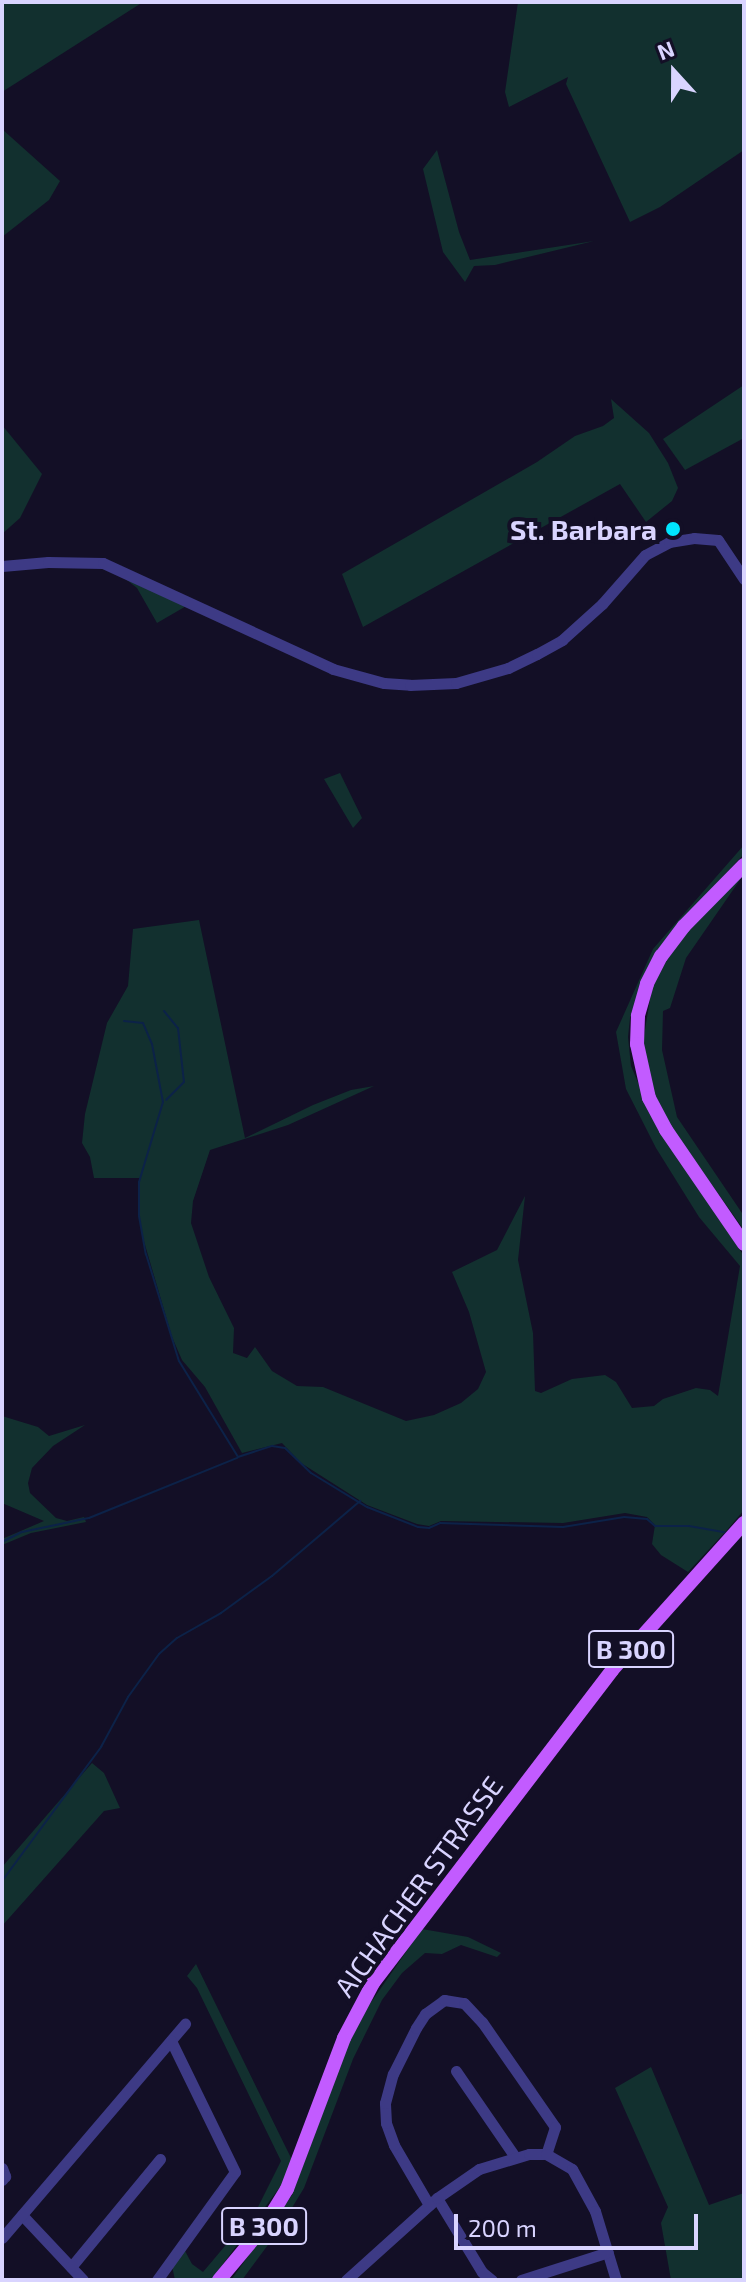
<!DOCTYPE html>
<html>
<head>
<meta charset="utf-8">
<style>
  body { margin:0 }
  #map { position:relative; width:746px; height:2282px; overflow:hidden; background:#130f26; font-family:"Exo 2",sans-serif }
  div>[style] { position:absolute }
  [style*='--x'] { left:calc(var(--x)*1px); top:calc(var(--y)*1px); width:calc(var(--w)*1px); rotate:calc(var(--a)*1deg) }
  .green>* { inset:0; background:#12302f }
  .stream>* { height:2px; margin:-1px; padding:0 1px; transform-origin:1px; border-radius:1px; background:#0c2248 }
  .minor>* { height:11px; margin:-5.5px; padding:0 5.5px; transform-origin:5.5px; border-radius:5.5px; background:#3d3a85 }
  .major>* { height:14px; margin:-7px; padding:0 7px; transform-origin:7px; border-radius:7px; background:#c25bff }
  .dots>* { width:22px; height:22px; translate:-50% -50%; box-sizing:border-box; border:4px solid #130f26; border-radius:50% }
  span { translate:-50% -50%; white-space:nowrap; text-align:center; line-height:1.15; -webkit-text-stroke:8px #130f26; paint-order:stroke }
  .shield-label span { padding:2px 6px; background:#130f26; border:2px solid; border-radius:6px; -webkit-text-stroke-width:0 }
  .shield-label { font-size:26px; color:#d9d4ff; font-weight:700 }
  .poi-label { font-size:28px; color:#d9d4ff; font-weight:700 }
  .right { translate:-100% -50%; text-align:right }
  .street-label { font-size:28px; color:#d9d4ff }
  .frame { position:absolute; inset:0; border:4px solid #d9d4ff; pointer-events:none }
  .north { position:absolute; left:634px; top:32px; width:80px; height:80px; -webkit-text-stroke:6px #130f26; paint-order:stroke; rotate:339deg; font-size:22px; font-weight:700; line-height:32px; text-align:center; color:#d9d4ff }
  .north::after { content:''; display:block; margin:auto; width:28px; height:36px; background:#d9d4ff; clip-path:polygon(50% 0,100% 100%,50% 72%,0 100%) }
  .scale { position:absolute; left:454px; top:2214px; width:244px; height:36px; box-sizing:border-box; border:4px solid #d9d4ff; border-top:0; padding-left:10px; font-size:24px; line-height:28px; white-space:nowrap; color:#d9d4ff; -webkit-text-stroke:6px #130f26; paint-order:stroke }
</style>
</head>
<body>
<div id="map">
  <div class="green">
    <i style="clip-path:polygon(2px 2px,143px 2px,2px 92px)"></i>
    <i style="clip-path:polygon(518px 2px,744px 2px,744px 150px,660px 207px,630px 222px,566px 84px,568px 77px,509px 107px,505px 92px)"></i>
    <i style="clip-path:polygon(2px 129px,60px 181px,49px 200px,2px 237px)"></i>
    <i style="clip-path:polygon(437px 150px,459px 232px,470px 260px,594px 241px,495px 265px,474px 266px,465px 282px,443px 252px,423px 169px)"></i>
    <i style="clip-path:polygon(744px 385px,744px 438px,685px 470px,663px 439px)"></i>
    <i style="clip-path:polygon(611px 399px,649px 433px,668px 463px,678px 488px,672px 501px,646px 522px,620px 484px,363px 627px,342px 574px,537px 462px,575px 436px,603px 426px,614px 418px)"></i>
    <i style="clip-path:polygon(2px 425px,42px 474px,20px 518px,2px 534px)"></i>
    <i style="clip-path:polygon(118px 573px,188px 605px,157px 623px,137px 588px)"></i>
    <i style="clip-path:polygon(340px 773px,362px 818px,353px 828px,324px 779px)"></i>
    <i style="clip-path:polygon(744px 845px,744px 854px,680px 923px,643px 982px,630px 1018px,628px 1037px,631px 1066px,658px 1129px,744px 1256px,744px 1510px,727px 1530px,688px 1572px,661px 1555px,652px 1544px,655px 1525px,647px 1517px,625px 1513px,563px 1523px,441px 1521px,429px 1526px,417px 1524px,367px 1505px,301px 1463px,282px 1443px,242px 1453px,205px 1387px,182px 1360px,172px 1337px,143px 1238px,139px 1216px,140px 1178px,94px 1178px,90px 1157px,82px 1143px,85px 1114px,107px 1023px,128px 986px,133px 929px,199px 920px,245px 1138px,313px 1105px,351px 1090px,374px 1086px,288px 1125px,210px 1150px,193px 1201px,191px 1223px,209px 1277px,234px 1328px,233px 1353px,247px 1358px,255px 1347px,272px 1371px,297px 1386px,323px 1387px,406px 1421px,434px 1415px,461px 1403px,478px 1389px,486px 1372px,469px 1312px,452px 1272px,497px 1250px,525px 1196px,518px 1260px,533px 1333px,535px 1391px,541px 1393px,572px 1379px,605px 1375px,616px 1382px,632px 1408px,654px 1406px,663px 1399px,696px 1388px,710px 1390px,718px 1396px,740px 1266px,699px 1217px,656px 1148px,626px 1089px,616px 1032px,653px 949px)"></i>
    <i style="clip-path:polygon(744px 874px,686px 958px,670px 1008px,663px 1011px,662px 1050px,677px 1117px,744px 1216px,744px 1230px,669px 1124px,652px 1091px,643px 1042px,652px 987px,667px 960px,688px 930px)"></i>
    <i style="clip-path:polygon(2px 1416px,38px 1427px,49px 1436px,85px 1425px,53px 1446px,32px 1468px,28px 1483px,30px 1493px,56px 1518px,67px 1521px,84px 1517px,86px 1522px,31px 1533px,2px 1545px,2px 1539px,44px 1521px,2px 1503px)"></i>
    <i style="clip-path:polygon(92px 1763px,104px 1773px,120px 1808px,104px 1811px,2px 1926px,2px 1867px)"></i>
    <i style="clip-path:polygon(422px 1929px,468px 1937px,501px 1953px,497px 1957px,461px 1945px,442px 1954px,425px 1953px,402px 1973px,382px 2000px,353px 2059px,304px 2188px,276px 2234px,242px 2280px,231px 2280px,292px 2195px,348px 2045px,367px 2008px)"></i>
    <i style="clip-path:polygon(196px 1964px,293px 2162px,283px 2183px,211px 2280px,175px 2280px,172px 2266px,184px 2249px,192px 2264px,203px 2272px,258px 2207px,281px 2161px,197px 1988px,187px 1976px)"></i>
    <i style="clip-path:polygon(651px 2067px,709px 2205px,744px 2193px,744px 2280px,671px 2280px,661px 2223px,668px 2207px,615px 2088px)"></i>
  </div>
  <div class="stream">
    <i style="--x:164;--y:1011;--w:22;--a:51"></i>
    <i style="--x:178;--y:1028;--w:54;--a:83.7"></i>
    <i style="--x:184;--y:1082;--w:25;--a:135"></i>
    <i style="--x:124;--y:1021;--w:19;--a:6"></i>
    <i style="--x:143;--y:1023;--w:23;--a:67"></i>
    <i style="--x:152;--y:1044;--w:59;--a:79.3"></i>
    <i style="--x:163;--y:1102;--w:84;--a:106.7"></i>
    <i style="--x:139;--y:1182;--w:34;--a:90"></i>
    <i style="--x:139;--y:1216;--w:39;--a:80"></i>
    <i style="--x:146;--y:1254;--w:112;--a:72.9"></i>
    <i style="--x:179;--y:1361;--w:113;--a:58.4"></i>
    <i style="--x:238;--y:1457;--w:36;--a:-18"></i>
    <i style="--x:272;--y:1446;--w:13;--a:9"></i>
    <i style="--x:285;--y:1448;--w:36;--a:44"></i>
    <i style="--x:311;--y:1473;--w:66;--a:31.3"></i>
    <i style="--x:367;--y:1507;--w:55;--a:21.4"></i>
    <i style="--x:418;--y:1527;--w:11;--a:5"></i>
    <i style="--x:429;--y:1528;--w:12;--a:-24"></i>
    <i style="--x:440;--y:1523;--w:123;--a:1.9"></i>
    <i style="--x:563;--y:1527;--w:62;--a:-9.3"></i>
    <i style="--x:624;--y:1517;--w:23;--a:5"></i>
    <i style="--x:647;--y:1519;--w:11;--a:41"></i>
    <i style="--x:655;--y:1526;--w:34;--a:0"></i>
    <i style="--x:689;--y:1526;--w:36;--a:10"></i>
    <i style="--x:2;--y:1542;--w:22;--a:-27"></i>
    <i style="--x:22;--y:1532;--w:68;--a:-11.8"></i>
    <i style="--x:89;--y:1518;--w:160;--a:-22.1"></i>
    <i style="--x:2;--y:1881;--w:167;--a:-53.5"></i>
    <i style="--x:101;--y:1747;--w:57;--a:-61.6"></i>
    <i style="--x:128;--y:1697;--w:53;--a:-54.2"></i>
    <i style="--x:159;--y:1654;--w:24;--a:-42"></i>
    <i style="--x:177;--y:1638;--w:51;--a:-29.6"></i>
    <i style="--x:221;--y:1613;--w:63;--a:-36"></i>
    <i style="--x:272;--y:1576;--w:116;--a:-40.4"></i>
  </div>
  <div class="minor">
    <i style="--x:2;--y:566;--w:46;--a:-5"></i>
    <i style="--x:48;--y:562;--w:55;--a:1"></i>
    <i style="--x:103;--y:563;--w:253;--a:24.7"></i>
    <i style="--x:333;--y:669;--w:53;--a:15.4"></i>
    <i style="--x:384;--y:683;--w:26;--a:4"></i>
    <i style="--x:410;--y:685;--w:46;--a:-2.5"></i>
    <i style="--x:456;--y:683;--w:54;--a:-16.1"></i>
    <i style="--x:508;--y:668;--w:32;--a:-26"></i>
    <i style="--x:537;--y:654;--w:29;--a:-29"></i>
    <i style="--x:562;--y:640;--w:54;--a:-42"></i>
    <i style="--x:602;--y:604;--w:65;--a:-48.7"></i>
    <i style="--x:645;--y:555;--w:27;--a:-28"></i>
    <i style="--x:669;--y:542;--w:25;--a:-9"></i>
    <i style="--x:694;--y:538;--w:24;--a:5"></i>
    <i style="--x:718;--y:540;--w:47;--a:56.3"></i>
    <i style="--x:456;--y:2071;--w:104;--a:55.5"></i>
    <i style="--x:2;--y:2168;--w:9;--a:69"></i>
    <i style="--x:5;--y:2176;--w:5;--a:127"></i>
    <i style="--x:437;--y:2198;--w:87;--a:58.7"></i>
    <i style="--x:482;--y:2272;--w:13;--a:39"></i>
    <i style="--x:429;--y:2205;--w:69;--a:-120.3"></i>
    <i style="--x:394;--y:2145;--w:23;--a:-110"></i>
    <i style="--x:386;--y:2123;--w:20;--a:-93"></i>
    <i style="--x:385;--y:2103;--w:30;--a:-75"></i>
    <i style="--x:393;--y:2074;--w:51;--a:-63.4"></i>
    <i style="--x:416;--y:2028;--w:17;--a:-57"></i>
    <i style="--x:425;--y:2014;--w:24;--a:-36"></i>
    <i style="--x:444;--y:2000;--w:20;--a:9"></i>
    <i style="--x:464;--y:2003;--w:26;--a:47"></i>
    <i style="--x:482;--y:2022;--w:128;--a:55.2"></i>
    <i style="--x:555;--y:2127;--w:28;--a:108"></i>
    <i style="--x:22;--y:2215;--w:89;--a:46.8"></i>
    <i style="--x:2;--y:2238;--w:282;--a:-49.5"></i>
    <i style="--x:71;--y:2267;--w:140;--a:-50.5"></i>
    <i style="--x:157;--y:2280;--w:133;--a:-54.2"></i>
    <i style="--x:235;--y:2172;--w:146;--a:-116"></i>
    <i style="--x:346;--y:2280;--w:122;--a:-42"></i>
    <i style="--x:437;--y:2198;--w:51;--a:-34.6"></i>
    <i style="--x:479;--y:2169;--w:52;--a:-16.7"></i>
    <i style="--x:529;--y:2154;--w:17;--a:0"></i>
    <i style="--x:546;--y:2154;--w:30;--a:30"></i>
    <i style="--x:572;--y:2169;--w:48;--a:61.3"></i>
    <i style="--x:595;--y:2211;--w:72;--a:73.1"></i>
    <i style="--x:521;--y:2280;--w:91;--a:-17.8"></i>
  </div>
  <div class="major">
    <i style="--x:744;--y:865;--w:86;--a:134.5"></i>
    <i style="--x:684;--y:926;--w:38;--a:127"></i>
    <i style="--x:661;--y:956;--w:31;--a:117"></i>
    <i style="--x:647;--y:984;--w:33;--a:106"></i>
    <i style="--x:638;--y:1016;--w:28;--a:92"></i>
    <i style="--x:637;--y:1044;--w:55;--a:77.5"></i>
    <i style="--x:649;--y:1098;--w:36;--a:62"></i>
    <i style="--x:666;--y:1130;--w:138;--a:55.6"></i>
    <i style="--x:219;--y:2280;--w:72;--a:-50.1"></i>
    <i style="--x:265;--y:2225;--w:42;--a:-58.6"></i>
    <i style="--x:287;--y:2189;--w:161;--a:-69.3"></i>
    <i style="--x:344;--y:2038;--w:62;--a:-62.2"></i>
    <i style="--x:373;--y:1983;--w:394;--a:-52.6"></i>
    <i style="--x:612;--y:1670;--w:198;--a:-48.1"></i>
  </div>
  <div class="dots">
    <i style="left:673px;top:529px;background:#00e5ff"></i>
  </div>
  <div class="shield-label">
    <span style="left:631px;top:1649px">B 300</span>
    <span style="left:264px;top:2226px">B 300</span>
  </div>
  <div class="poi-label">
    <span class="right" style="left:657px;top:529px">St. Barbara</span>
  </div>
  <div class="street-label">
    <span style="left:418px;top:1886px;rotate:-54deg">AICHACHER STRASSE</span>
  </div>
  <div class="frame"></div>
  <div class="north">N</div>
  <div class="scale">200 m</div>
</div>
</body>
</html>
